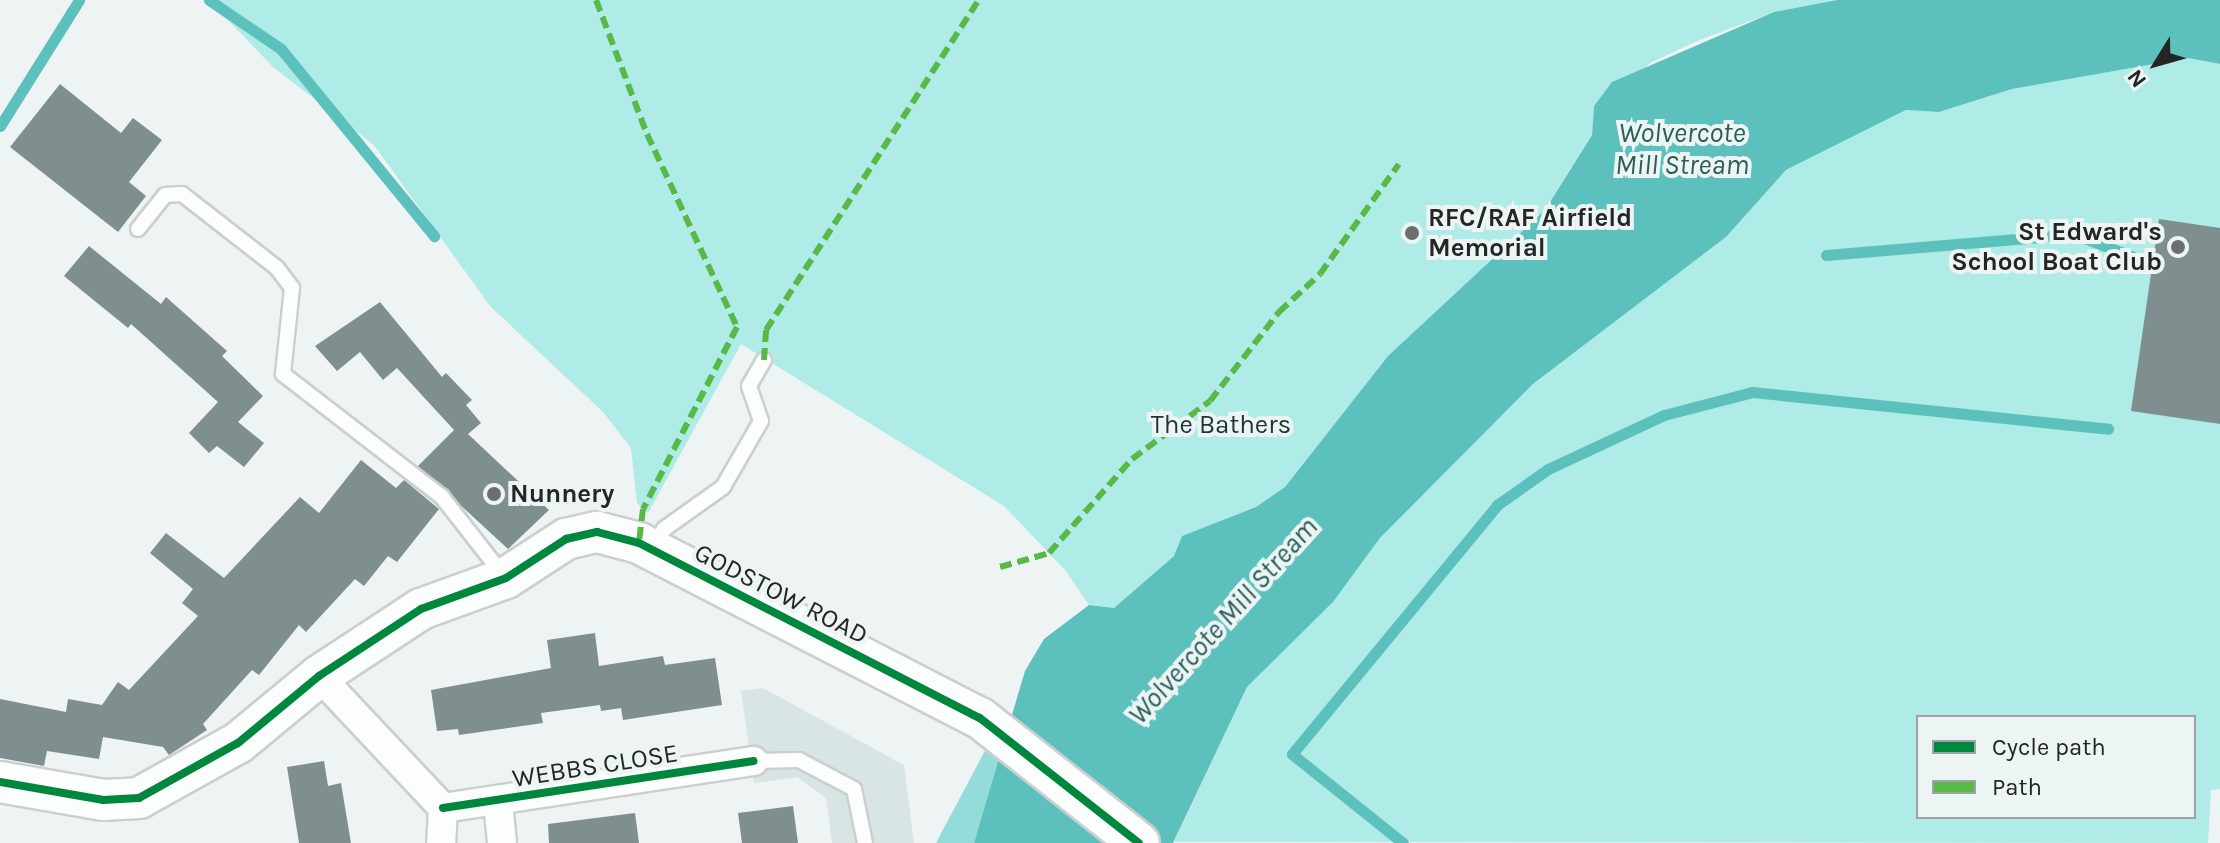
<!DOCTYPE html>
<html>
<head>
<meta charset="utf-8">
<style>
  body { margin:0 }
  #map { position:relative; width:2220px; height:843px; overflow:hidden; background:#eef3f3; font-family:Karla,sans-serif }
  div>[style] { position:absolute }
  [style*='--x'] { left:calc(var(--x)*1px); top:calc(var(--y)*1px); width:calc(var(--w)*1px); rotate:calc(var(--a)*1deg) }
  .built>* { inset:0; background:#d9e4e4 }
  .green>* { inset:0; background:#afebe7 }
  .forest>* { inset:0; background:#94dcd9 }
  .water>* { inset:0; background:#5cc1bc }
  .stream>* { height:11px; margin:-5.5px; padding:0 5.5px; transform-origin:5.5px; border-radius:5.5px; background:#5cc1bc }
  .building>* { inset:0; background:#7f8f8f }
  .roads { filter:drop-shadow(2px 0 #cbcfcf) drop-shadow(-2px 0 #cbcfcf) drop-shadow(0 2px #cbcfcf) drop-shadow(0 -2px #cbcfcf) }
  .lane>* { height:14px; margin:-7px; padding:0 7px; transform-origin:7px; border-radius:7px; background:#fcfdfd }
  .street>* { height:28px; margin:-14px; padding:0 14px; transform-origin:14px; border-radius:14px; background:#fcfdfd }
  .secondary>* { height:40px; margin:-20px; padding:0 20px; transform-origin:20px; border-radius:20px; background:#fcfdfd }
  .quiet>* { height:6px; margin-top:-3px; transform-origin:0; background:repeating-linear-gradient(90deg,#58b947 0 12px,transparent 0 18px) }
  .cycleway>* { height:8px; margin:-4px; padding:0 4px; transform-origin:4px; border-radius:4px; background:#00873e }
  .dots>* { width:22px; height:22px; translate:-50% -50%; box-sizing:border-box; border:4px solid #edf4f4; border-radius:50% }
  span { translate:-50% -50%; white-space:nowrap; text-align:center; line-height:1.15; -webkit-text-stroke:8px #edf4f4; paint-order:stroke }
  .poi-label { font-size:26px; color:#242626; font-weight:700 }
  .left { translate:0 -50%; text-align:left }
  .right { translate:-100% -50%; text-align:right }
  .park-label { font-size:26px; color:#1f3533 }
  .street-label { font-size:26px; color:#242626 }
  .water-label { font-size:28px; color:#295e5b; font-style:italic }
  .legend { position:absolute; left:1916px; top:715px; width:280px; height:104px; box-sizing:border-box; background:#edf4f4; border:2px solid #9da2a2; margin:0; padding:10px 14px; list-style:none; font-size:24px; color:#242626 }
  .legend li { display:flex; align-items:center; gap:16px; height:40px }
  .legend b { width:40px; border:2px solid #9da2a2 }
  .north { position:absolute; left:2116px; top:24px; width:80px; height:80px; -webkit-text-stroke:6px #edf4f4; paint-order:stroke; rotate:233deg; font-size:22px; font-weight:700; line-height:32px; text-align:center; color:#242626 }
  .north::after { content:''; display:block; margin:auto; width:28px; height:36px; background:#242626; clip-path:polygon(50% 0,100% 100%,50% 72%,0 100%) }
</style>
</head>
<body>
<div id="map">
  <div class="built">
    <i style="clip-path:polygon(763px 688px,904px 765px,914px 843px,832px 843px,826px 798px,797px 777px,754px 783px,741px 691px)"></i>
  </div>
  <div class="green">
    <i style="clip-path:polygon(209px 0,1837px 0,1774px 12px,1697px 41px,1652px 62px,1594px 106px,1592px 134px,1545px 210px,1388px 356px,1285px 487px,1256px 507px,1182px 536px,1174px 556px,1114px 608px,1089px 605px,1065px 570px,1004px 506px,741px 344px,648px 513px,637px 503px,631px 448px,603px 412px,490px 306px,374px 145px,273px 67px)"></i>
    <i style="clip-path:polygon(evenodd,2188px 58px,2220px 64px,2220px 789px,2211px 790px,2208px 843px,1174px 842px,1247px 687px,1333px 602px,1380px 538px,1533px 384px,1726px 237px,1786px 170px,1906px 110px,1939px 112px,2012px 89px,2188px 58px,1918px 717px,2194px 717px,2194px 817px,1918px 817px,1918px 717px)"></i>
  </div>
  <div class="forest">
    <i style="clip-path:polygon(988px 745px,1003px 753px,974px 843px,936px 843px)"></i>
  </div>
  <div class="water">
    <i style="clip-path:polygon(1837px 0,2220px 0,2220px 64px,2188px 58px,2012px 89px,1939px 112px,1906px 110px,1786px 170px,1726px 237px,1533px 384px,1380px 538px,1333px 602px,1247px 687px,1173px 843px,974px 843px,1025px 671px,1044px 639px,1089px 605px,1114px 608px,1174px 556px,1182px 536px,1256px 507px,1285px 487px,1388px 356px,1545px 210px,1592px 135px,1594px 106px,1612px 82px,1774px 12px)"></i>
  </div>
  <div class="stream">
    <i style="--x:209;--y:0;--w:87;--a:34.2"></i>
    <i style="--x:281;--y:49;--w:242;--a:50.7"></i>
    <i style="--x:0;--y:126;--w:149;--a:-57.9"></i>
    <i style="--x:1826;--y:255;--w:249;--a:-4.8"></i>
    <i style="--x:2074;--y:234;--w:75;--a:21.1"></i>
    <i style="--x:1403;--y:843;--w:142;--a:-141.3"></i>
    <i style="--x:1292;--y:754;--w:323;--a:-50.5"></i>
    <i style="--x:1497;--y:505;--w:62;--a:-35.2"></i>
    <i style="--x:1548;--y:469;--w:128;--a:-25"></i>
    <i style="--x:1664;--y:415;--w:91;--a:-14.6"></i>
    <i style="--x:1752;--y:392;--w:358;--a:5.9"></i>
  </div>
  <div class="building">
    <i style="clip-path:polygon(60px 84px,121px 133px,133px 118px,162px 140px,129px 182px,146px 196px,118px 232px,10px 147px)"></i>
    <i style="clip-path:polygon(2159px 219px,2220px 228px,2220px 424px,2131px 411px)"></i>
    <i style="clip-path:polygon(89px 246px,161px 304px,166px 297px,227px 351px,222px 356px,263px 396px,238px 422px,264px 443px,244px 467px,217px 446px,209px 453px,189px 433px,218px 402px,131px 324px,128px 328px,64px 276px)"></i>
    <i style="clip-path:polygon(380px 302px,442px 377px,446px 373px,472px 400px,466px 405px,481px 423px,468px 434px,549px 510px,508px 549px,418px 466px,454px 430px,397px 368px,383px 380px,360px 352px,337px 371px,315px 346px)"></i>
    <i style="clip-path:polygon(361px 460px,396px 488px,404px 480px,439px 509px,397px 562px,388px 556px,364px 586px,355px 579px,306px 632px,299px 625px,259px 675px,252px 670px,203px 724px,207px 730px,169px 755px,163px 747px,103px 737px,99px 759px,47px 751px,44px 766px,0 758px,0 699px,66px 712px,68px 699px,102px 705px,118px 682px,129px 690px,198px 616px,182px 603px,193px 589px,150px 553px,166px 533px,224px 578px,300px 497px,319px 513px)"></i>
    <i style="clip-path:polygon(595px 633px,599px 666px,663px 656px,665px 665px,715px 658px,722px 705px,623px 720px,621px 708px,601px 711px,600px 705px,541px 713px,543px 723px,459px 735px,458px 729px,437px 731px,431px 690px,551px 668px,547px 640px)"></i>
    <i style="clip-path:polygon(324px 761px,328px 786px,341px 783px,351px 843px,299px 843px,287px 767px)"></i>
    <i style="clip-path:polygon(793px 806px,798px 843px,742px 843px,738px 813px)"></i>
    <i style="clip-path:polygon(635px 813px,639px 843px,549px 843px,548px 824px)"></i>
  </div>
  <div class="roads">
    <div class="lane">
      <i style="--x:138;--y:229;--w:43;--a:-51.5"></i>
      <i style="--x:165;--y:195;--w:17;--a:-3"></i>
      <i style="--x:182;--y:194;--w:120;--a:37.9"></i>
      <i style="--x:277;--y:268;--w:25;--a:53"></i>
      <i style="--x:292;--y:288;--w:86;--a:96"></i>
      <i style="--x:283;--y:374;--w:201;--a:37.7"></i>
      <i style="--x:442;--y:497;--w:99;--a:52"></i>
      <i style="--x:654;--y:550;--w:23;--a:-65"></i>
      <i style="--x:664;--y:529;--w:72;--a:-35.4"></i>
      <i style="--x:723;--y:487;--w:76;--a:-60.1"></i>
      <i style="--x:761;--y:421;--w:37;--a:-109"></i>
      <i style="--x:749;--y:386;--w:30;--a:-60"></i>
      <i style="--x:753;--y:761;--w:46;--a:-1.2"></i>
      <i style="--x:799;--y:760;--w:62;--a:27.8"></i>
      <i style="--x:854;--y:789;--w:55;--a:78.5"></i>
    </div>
    <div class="street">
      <i style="--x:319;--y:676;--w:181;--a:46.8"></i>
      <i style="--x:443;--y:808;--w:35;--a:93"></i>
      <i style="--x:498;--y:802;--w:41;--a:84.4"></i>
      <i style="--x:443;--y:808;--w:314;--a:-8.6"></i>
    </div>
    <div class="secondary">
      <i style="--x:0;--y:782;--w:105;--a:9.9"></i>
      <i style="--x:103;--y:800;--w:36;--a:-3"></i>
      <i style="--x:139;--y:798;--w:113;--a:-29.1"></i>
      <i style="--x:238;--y:743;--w:105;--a:-39.6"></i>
      <i style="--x:319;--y:676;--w:122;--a:-33.3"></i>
      <i style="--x:421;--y:609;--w:90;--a:-20"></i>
      <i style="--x:506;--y:578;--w:72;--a:-33"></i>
      <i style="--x:566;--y:539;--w:32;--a:-13"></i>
      <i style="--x:597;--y:532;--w:43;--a:14.7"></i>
      <i style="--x:639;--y:543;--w:383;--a:27.2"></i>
      <i style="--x:980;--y:718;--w:202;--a:38.2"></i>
    </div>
  </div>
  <div class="quiet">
    <i style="--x:596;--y:0;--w:143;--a:69.2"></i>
    <i style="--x:647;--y:134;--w:213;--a:65"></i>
    <i style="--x:737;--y:327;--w:205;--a:117.3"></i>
    <i style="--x:643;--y:509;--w:34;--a:97"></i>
    <i style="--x:764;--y:360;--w:30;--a:-86"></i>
    <i style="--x:766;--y:330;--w:393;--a:-57.2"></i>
    <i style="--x:1000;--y:567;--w:51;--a:-15.9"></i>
    <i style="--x:1049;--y:553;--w:125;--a:-48.6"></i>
    <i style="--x:1132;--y:459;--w:97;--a:-36.6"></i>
    <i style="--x:1210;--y:401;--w:113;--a:-52.2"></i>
    <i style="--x:1279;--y:312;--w:56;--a:-42.8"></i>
    <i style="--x:1320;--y:274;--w:135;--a:-54.3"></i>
  </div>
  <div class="cycleway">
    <i style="--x:0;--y:782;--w:105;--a:9.9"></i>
    <i style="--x:103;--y:800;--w:36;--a:-3"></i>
    <i style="--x:139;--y:798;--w:113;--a:-29.1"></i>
    <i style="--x:238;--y:743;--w:105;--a:-39.6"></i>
    <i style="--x:319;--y:676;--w:122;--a:-33.3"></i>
    <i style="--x:421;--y:609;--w:90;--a:-20"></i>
    <i style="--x:506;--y:578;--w:72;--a:-33"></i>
    <i style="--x:566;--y:539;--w:32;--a:-13"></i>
    <i style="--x:597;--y:532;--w:43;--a:14.7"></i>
    <i style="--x:639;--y:543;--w:383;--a:27.2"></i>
    <i style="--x:980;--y:718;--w:202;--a:38.2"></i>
    <i style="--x:443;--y:808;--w:314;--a:-8.6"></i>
  </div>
  <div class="dots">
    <i style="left:1412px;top:233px;background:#6b6e6e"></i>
    <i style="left:2178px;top:247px;background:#6b6e6e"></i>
    <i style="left:494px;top:494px;background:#6b6e6e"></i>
  </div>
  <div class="poi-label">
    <span class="left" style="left:1428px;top:233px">RFC/RAF Airfield<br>Memorial</span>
    <span class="right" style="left:2162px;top:247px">St Edward's<br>School Boat Club</span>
    <span class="left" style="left:510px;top:494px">Nunnery</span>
  </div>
  <div class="park-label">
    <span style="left:1221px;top:425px">The Bathers</span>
  </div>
  <div class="street-label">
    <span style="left:781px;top:594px;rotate:27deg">GODSTOW ROAD</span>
    <span style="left:595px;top:766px;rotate:-9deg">WEBBS CLOSE</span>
  </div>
  <div class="water-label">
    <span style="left:1682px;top:149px">Wolvercote<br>Mill Stream</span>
    <span style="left:1223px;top:621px;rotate:-48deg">Wolvercote Mill Stream</span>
  </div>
  <ul class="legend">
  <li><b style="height:10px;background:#00873e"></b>Cycle path</li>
  <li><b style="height:10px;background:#58b947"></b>Path</li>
  </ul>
  <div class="north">N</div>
</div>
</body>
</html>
